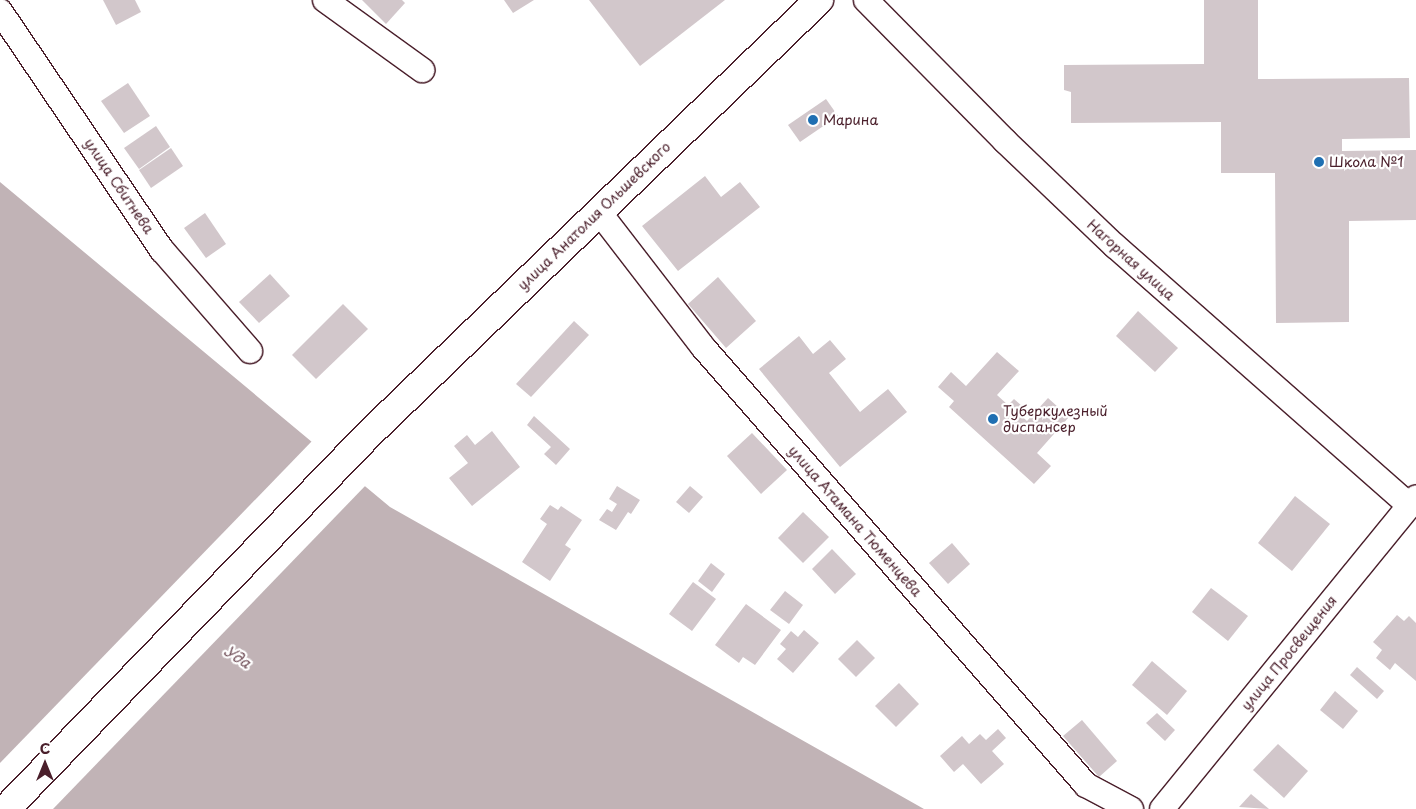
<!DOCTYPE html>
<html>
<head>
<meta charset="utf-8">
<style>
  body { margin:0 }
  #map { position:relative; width:1416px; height:809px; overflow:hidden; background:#fff; font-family:"Playpen Sans",sans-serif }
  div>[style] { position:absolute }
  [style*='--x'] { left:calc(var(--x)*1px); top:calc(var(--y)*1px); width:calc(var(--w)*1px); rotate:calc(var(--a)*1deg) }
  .water>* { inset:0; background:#c1b3b6 }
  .pier>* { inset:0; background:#fff }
  .building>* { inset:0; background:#d2c7cb }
  .roads { filter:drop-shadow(1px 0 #4a1f2b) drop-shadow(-1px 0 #4a1f2b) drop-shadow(0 1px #4a1f2b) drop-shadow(0 -1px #4a1f2b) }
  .minor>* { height:24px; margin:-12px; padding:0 12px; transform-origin:12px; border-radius:12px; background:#fff }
  .highway>* { height:28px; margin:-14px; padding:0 14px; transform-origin:14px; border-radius:14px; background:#fff }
  .dots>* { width:14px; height:14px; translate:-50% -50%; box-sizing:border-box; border:2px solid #fff; border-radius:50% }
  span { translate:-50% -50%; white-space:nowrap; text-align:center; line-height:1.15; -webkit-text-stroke:4.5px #fff; paint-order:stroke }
  .poi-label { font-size:14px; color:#4a1f2b }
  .left { translate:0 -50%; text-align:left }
  .street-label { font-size:14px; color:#4a1f2b }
  .water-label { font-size:15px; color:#74535c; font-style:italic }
  .north { position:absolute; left:20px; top:739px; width:50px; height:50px; -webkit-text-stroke:4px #fff; paint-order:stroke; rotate:0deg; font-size:14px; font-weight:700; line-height:20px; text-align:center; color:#4a1f2b }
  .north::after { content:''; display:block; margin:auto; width:18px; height:22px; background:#4a1f2b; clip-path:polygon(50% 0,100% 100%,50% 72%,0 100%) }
</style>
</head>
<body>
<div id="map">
  <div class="water">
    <i style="clip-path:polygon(0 182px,390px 507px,924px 809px,0 809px)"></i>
  </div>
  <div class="pier">
    <i style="clip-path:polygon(313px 440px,367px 484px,53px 809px,0 809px,0 763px)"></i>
  </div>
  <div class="building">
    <i style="clip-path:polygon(103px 0,135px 0,141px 12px,116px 25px)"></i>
    <i style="clip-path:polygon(362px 0,402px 0,405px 3px,386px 24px)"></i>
    <i style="clip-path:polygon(504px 0,534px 0,513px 13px)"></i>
    <i style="clip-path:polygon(589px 0,725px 0,640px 66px)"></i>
    <i style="clip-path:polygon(1204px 0,1258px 0,1258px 79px,1409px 78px,1410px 138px,1342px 139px,1342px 151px,1416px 150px,1416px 220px,1349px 221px,1349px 322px,1276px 323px,1275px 173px,1221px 173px,1221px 122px,1071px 123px,1071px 92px,1064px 90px,1064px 65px,1204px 64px)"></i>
    <i style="clip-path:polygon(128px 83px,150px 116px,124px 133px,101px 101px)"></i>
    <i style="clip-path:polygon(826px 99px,838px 116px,800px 142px,788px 125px)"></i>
    <i style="clip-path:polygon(156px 126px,170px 147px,139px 169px,124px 148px)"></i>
    <i style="clip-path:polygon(171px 148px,183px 166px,151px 188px,139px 170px)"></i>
    <i style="clip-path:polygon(705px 176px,721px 197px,740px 182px,760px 207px,678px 271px,642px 226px)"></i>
    <i style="clip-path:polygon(205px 213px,226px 244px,206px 258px,184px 228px)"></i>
    <i style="clip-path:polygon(270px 274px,290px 296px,259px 323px,239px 302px)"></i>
    <i style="clip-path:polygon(718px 277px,756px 321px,726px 348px,688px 304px)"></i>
    <i style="clip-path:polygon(343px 304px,368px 329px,316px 379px,292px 355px)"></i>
    <i style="clip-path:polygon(1138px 311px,1178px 348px,1155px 372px,1116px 336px)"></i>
    <i style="clip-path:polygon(574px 321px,589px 335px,531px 397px,516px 384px)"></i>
    <i style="clip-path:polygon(799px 336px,813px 354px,830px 340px,846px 359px,829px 373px,860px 412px,888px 389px,907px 412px,840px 467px,759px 369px)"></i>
    <i style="clip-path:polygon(997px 352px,1019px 371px,997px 395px,1008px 405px,1014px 399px,1022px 406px,1017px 412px,1027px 421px,1048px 398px,1069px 417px,1037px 453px,1051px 466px,1034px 484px,949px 407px,954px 401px,938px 387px,951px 372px,966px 386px)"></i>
    <i style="clip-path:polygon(534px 416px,570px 449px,556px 465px,544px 454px,551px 447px,527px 425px)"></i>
    <i style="clip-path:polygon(492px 431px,520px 467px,472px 506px,449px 478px,468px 463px,454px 446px,467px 435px,475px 445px)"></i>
    <i style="clip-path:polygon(752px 433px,787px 470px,761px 494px,727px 456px)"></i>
    <i style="clip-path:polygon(617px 486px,640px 500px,631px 514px,628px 512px,616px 530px,599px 520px,607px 509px,612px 512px,617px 504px,609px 499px)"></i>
    <i style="clip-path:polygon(690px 486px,703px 497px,689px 513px,676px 502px)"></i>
    <i style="clip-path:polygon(1295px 496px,1330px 524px,1292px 571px,1258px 543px)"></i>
    <i style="clip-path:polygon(550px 505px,558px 510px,561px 506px,582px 520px,565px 545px,571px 549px,550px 581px,522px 562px,547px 524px,540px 519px)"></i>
    <i style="clip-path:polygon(803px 512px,829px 537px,803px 563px,778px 538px)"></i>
    <i style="clip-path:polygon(952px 543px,970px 564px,948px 584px,929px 563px)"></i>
    <i style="clip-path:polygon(832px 549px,856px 574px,835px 594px,812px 569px)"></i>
    <i style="clip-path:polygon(711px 563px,725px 574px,712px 592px,698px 581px)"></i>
    <i style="clip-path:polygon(693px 582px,716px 599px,692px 631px,669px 614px)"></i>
    <i style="clip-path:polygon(1211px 588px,1248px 616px,1228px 641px,1192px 612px)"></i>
    <i style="clip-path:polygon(785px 591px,803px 605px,789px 624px,770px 610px)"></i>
    <i style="clip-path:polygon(746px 604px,781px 630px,755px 665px,743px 657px,739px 663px,715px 645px)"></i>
    <i style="clip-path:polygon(1397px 615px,1404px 621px,1409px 616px,1416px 623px,1416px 681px,1395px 663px,1390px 670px,1376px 658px,1382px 650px,1373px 642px)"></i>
    <i style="clip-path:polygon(804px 630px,819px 643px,793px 673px,777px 659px,786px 649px,780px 644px,791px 631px,798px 637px)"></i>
    <i style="clip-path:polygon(857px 640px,875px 658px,856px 677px,838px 659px)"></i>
    <i style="clip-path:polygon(1152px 661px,1187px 691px,1167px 715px,1132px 685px)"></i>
    <i style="clip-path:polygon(1357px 667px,1384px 691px,1377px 699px,1350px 675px)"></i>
    <i style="clip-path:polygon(899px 683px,919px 704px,896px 727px,875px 706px)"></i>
    <i style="clip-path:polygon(1335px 691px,1358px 711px,1343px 729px,1320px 710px)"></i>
    <i style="clip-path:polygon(1157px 713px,1175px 730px,1165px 741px,1146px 723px)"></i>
    <i style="clip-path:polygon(1082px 720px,1117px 761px,1099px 777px,1063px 736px)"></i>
    <i style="clip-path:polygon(998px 729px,1006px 738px,992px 751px,1004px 764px,981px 784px,963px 764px,954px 772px,940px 756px,962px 736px,969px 744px,980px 734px,986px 740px)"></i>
    <i style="clip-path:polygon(1278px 744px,1308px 771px,1284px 798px,1253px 770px)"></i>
    <i style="clip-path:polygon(1251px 794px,1269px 809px,1239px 807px)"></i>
  </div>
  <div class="roads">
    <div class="minor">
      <i style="--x:325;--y:0;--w:120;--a:35.8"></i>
      <i style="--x:866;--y:0;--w:198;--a:45.4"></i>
      <i style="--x:1005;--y:141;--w:152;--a:43.7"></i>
      <i style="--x:1115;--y:246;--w:393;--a:41.4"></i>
      <i style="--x:0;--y:11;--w:289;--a:55.9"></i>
      <i style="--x:162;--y:250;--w:134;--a:48.9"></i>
      <i style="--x:599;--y:212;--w:170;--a:52.4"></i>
      <i style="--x:703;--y:347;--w:582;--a:48.83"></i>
      <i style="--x:1086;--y:785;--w:51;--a:28.1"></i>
      <i style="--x:1162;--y:809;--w:402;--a:-50.8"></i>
    </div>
    <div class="highway">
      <i style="--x:6;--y:809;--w:523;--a:-45.93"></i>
      <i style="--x:370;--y:433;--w:624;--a:-43.96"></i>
    </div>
  </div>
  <div class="dots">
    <i style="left:813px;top:120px;background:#1f6fb2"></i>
    <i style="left:1319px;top:162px;background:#1f6fb2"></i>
    <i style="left:993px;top:419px;background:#1f6fb2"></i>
  </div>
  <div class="poi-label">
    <span class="left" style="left:823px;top:120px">Марина</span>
    <span class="left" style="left:1329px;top:162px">Школа №1</span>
    <span class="left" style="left:1003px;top:419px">Туберкулезный<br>диспансер</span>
  </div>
  <div class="street-label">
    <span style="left:119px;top:186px;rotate:56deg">улица Сбитнева</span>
    <span style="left:594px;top:216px;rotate:-44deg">улица Анатолия Ольшевского</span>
    <span style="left:1131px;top:260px;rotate:42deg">Нагорная улица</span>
    <span style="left:855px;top:521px;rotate:49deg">улица Атамана Тюменцева</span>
    <span style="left:1289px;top:653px;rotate:-51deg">улица Просвещения</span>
  </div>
  <div class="water-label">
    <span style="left:238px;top:656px;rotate:33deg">Уда</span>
  </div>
  <div class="north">С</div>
</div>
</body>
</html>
